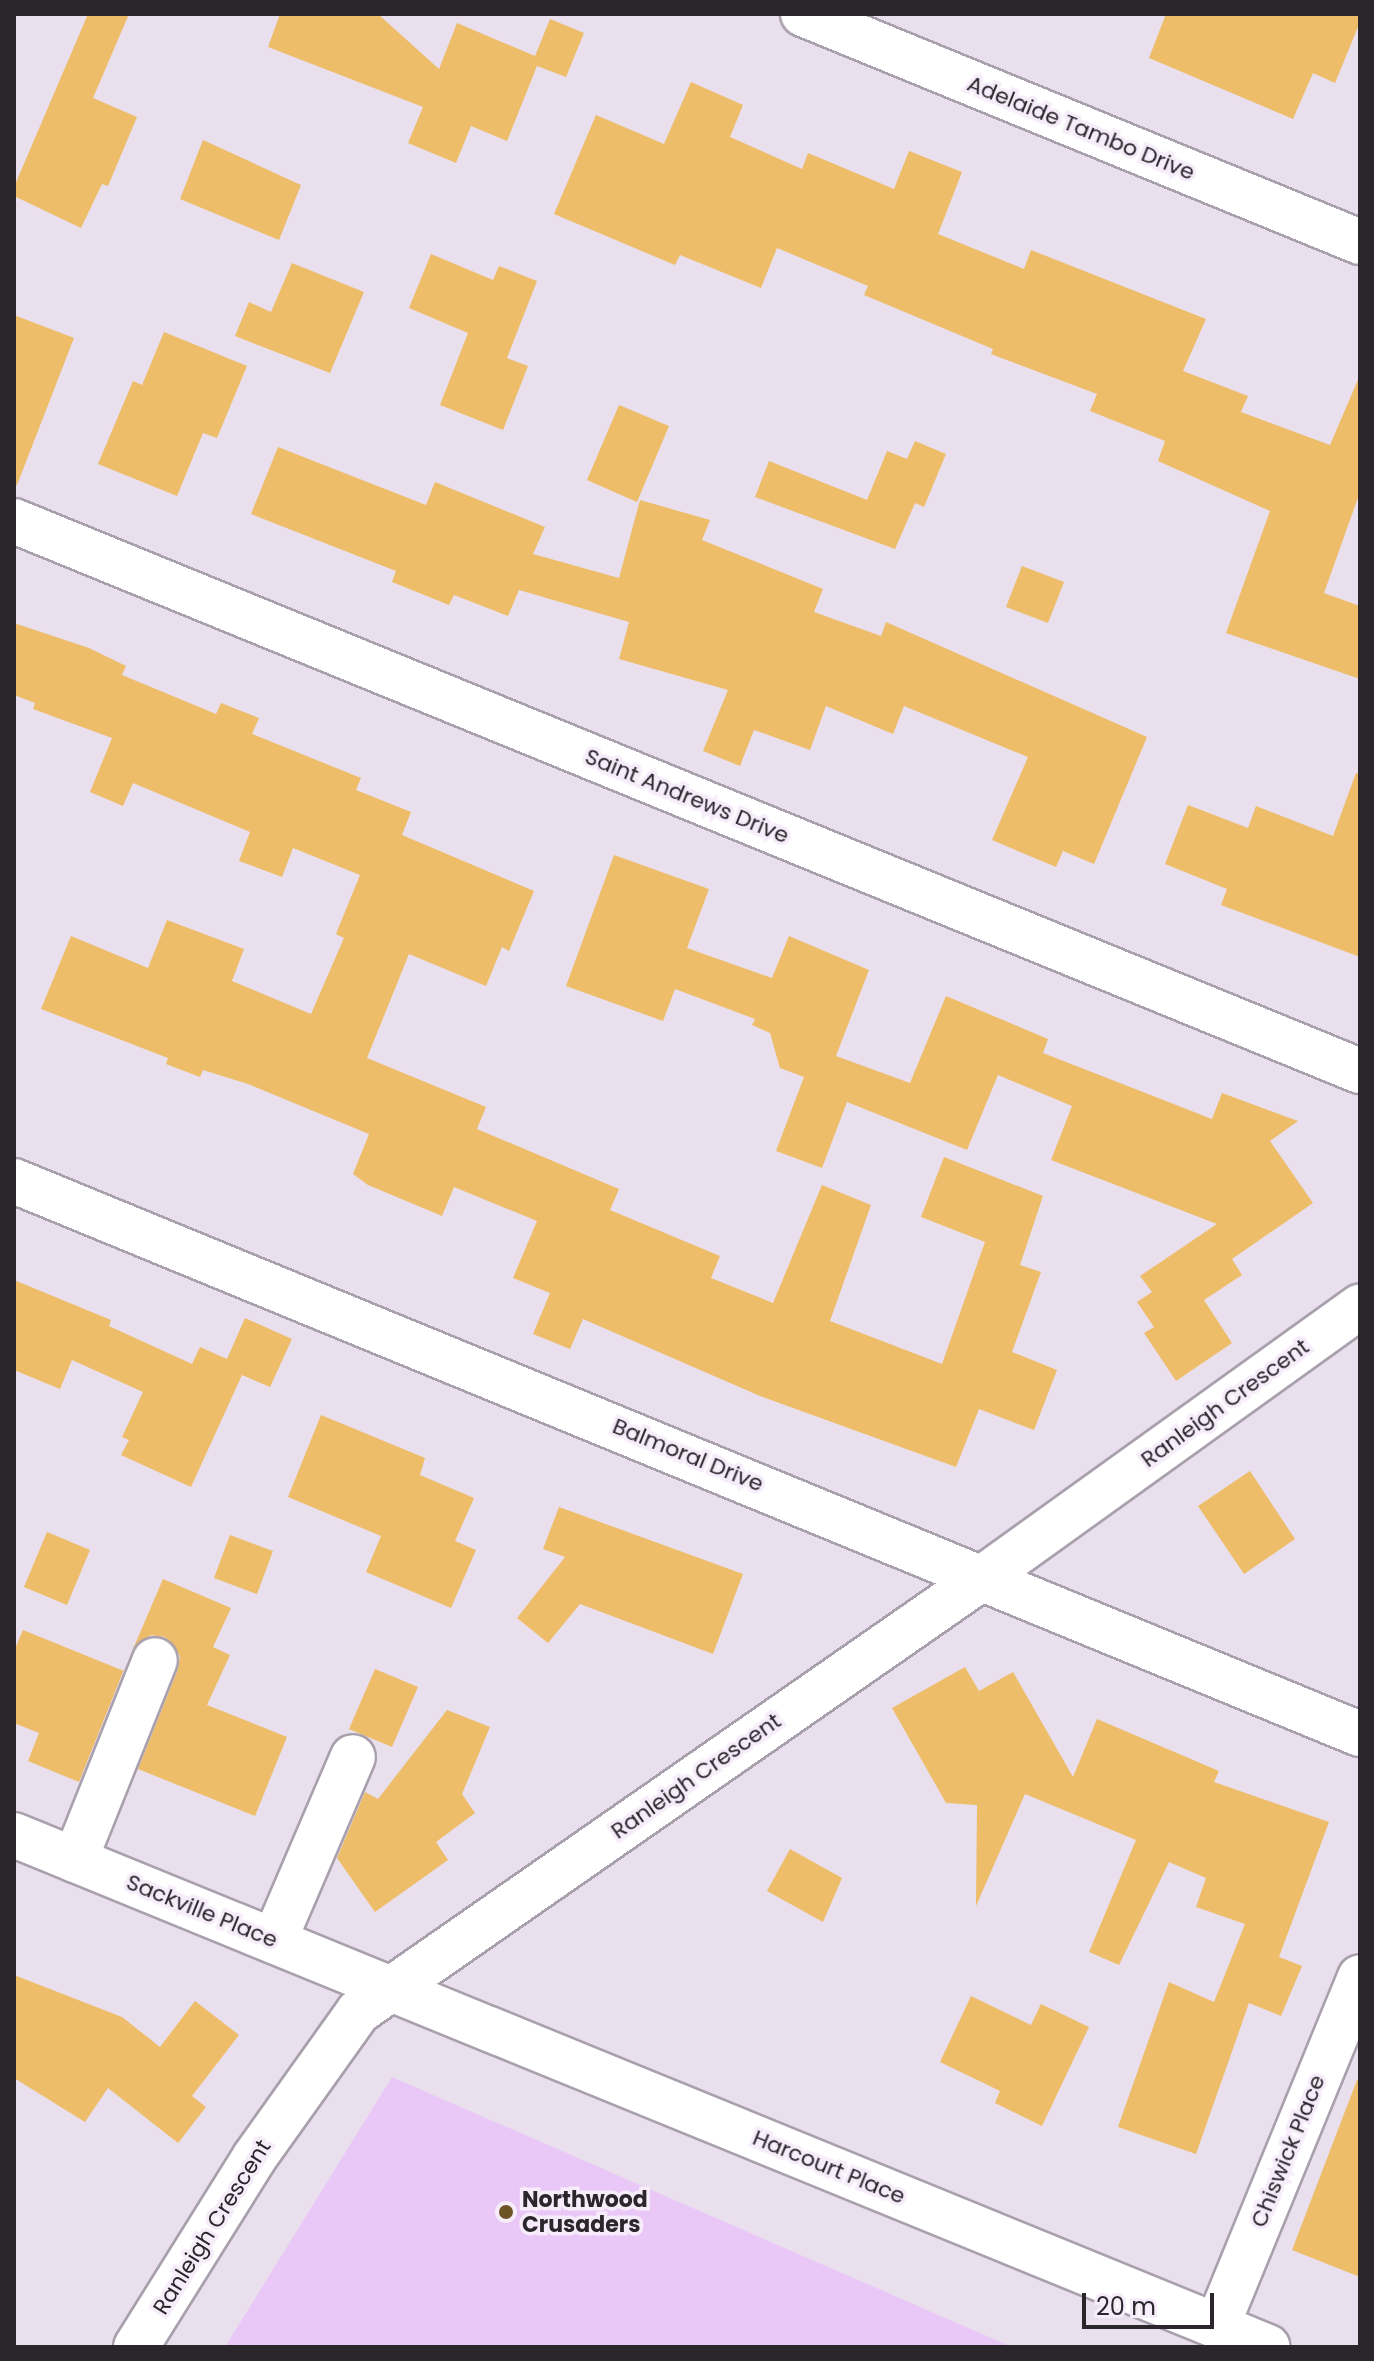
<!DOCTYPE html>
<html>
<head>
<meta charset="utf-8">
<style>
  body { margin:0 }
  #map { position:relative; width:1374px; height:2361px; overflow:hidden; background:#e9dfed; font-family:Poppins,sans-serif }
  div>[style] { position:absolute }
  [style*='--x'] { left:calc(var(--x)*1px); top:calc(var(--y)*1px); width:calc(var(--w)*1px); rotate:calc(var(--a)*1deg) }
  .green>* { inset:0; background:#e9c8f7 }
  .building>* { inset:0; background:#edbd69 }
  .roads { filter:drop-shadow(2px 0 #a9a0ad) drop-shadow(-2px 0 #a9a0ad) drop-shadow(0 2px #a9a0ad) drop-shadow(0 -2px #a9a0ad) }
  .minor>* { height:44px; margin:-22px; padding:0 22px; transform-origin:22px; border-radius:22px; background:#fff }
  .tertiary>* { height:44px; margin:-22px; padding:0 22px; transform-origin:22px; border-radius:22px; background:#fff }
  .dots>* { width:22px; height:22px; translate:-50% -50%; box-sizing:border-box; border:4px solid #f6ecfa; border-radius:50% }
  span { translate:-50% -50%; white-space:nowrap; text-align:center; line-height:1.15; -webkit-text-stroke:7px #f6ecfa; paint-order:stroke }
  .street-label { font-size:22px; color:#2a262c }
  .poi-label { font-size:22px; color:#2a262c; font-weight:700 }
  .left { translate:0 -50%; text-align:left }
  .frame { position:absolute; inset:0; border:16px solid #2a262c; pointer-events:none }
  .scale { position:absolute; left:1082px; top:2293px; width:132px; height:36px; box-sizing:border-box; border:4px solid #2a262c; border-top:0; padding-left:10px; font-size:24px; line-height:28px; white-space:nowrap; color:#2a262c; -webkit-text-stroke:6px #f6ecfa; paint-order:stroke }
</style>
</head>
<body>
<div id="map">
  <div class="green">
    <i style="clip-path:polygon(392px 2077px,1012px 2347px,225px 2347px)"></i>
  </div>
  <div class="building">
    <i style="clip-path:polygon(88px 14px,129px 14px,93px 98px,137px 117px,108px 186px,102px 184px,81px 228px,14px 196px,14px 187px)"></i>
    <i style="clip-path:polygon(280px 14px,378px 14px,439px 69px,457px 23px,535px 56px,550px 19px,584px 33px,566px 77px,537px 66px,507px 141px,471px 126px,456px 163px,408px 143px,423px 107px,268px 47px)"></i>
    <i style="clip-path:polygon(1166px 14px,1360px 14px,1360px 22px,1335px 83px,1313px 73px,1293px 119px,1149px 58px)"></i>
    <i style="clip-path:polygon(691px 82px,743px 105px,730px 137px,802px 169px,808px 153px,894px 189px,909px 151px,962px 172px,938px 234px,1024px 269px,1031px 250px,1206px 319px,1183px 371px,1248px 396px,1241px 412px,1330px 445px,1360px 375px,1360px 492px,1324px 593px,1360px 606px,1360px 679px,1226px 633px,1270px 511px,1158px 461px,1165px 441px,1090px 411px,1097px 394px,991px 354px,993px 349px,864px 295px,868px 286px,777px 248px,761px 288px,680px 255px,675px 265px,554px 214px,596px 115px,664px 144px)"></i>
    <i style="clip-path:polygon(203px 140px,301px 185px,279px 240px,180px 199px)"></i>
    <i style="clip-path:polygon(431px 254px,493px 280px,499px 266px,537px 281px,507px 358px,528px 366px,503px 430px,440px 405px,468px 333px,409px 308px)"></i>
    <i style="clip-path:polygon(292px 263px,364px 292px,330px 373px,235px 336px,249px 302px,271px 312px)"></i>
    <i style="clip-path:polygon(14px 315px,74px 338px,17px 485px,14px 484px)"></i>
    <i style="clip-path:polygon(164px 332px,247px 366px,217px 438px,203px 433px,177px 496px,98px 464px,133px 381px,142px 385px)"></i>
    <i style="clip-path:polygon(619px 405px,669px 426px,637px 502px,587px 480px)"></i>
    <i style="clip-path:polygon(915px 441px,946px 454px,924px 507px,915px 503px,895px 549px,755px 497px,769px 461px,867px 500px,887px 451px,907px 459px)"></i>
    <i style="clip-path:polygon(278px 447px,426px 505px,435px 482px,545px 527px,533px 554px,619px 578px,640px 500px,710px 520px,702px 540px,823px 589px,814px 612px,881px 636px,886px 622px,1147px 737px,1094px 864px,1063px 851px,1056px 867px,992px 840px,1028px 757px,904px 706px,893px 734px,826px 706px,810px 750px,754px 730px,740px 766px,703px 751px,728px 690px,619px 659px,629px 622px,519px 590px,508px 616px,454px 595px,449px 605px,392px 582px,396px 571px,251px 514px)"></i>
    <i style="clip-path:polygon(1022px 566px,1064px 582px,1048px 623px,1006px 607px)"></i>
    <i style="clip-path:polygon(14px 623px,89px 648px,126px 666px,122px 675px,216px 714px,221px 703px,259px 718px,252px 734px,361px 778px,356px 790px,411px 812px,402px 835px,534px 891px,509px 951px,502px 947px,486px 986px,409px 954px,367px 1058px,486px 1107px,477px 1129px,619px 1189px,610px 1210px,720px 1256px,711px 1278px,773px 1303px,822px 1185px,871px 1205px,830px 1321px,942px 1364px,985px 1242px,921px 1217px,944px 1157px,1043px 1196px,1020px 1265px,1041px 1272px,1012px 1352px,1057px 1370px,1034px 1430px,979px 1409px,956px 1467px,760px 1396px,583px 1319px,570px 1349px,533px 1334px,550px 1293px,513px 1278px,537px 1221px,454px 1187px,442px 1216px,368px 1185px,353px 1174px,369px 1134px,248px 1084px,203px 1070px,200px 1077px,166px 1064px,168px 1058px,41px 1009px,71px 936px,148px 968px,167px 920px,244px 949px,232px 981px,311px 1014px,344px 938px,336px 934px,360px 875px,293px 848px,282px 877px,239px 861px,250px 832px,133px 783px,123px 806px,90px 792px,112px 738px,33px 709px,35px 703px,14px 695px)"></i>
    <i style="clip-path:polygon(1356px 773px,1360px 774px,1360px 957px,1221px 905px,1227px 889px,1165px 864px,1188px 805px,1248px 828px,1256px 806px,1333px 836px)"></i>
    <i style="clip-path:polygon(614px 855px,709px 889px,687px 948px,772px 978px,789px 936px,869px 970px,836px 1056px,910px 1083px,946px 996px,1048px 1039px,1043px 1053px,1212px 1119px,1222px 1093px,1298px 1121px,1270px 1141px,1313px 1203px,1232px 1259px,1242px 1275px,1204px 1300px,1232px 1343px,1176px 1381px,1144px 1333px,1154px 1327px,1137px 1302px,1152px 1292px,1140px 1276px,1217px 1224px,1051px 1160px,1072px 1106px,998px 1075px,967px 1150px,847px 1102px,822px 1168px,776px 1151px,804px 1077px,780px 1068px,770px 1033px,752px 1025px,755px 1019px,675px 989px,663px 1021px,566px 986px)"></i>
    <i style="clip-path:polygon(14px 1280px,111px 1320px,109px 1326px,192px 1364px,200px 1347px,227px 1359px,245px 1318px,292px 1339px,270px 1387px,242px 1375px,191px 1487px,121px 1455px,129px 1440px,122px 1437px,143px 1392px,72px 1360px,60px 1389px,14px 1370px)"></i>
    <i style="clip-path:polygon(321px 1415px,425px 1458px,420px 1475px,474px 1498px,455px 1541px,476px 1550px,451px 1608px,366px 1572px,381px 1536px,288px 1497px)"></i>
    <i style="clip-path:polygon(1250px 1471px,1295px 1539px,1244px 1574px,1198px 1506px)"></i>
    <i style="clip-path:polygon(559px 1507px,743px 1574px,713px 1654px,580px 1604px,548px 1643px,517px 1618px,565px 1557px,543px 1549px)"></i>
    <i style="clip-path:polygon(47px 1532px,90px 1550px,67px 1605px,24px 1587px)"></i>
    <i style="clip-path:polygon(230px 1535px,273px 1551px,257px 1594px,214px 1578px)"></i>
    <i style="clip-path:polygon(163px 1579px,231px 1608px,213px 1647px,230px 1655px,207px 1705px,287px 1737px,255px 1816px,138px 1769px,178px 1669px,180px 1656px,165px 1637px,151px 1635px,133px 1649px)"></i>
    <i style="clip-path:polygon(23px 1630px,124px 1671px,125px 1667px,79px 1782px,28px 1761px,39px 1733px,14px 1723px,14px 1651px)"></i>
    <i style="clip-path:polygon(965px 1667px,979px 1691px,1013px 1672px,1073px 1777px,1097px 1719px,1219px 1771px,1214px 1782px,1329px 1822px,1279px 1957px,1302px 1966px,1281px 2016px,1249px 2003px,1196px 2154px,1118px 2127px,1169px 1982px,1214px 2002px,1245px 1924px,1196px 1907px,1206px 1878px,1169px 1862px,1119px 1965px,1089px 1952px,1136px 1840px,1025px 1794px,976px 1906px,977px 1805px,946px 1803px,892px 1708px)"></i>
    <i style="clip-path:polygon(375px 1669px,418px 1687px,392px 1747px,349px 1729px)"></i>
    <i style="clip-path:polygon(447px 1710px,490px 1727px,462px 1794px,475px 1813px,436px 1842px,448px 1860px,375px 1912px,337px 1858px,365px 1792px,378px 1799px)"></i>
    <i style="clip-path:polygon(790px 1849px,842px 1878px,823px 1922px,767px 1891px)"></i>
    <i style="clip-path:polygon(14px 1975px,122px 2017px,160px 2047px,195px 2001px,239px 2035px,192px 2096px,206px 2107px,178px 2143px,108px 2088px,85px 2122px,14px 2078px)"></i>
    <i style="clip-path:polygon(971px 1996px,1031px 2025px,1041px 2004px,1089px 2027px,1042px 2126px,995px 2103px,1000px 2091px,940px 2062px)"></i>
    <i style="clip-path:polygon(1357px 2080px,1360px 2080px,1360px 2277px,1292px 2250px)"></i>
  </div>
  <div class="roads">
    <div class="minor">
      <i style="--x:14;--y:521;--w:1454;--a:22.23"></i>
      <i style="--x:14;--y:1181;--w:1455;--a:22.34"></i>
      <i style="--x:14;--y:1835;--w:1354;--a:22.21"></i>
      <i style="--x:75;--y:1860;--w:215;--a:-68.2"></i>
      <i style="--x:274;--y:1941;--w:200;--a:-66.8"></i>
      <i style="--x:1217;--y:2326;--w:377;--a:-67.7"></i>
      <i style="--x:136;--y:2347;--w:223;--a:-58"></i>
      <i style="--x:254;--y:2158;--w:179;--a:-54.5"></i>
      <i style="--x:358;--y:2012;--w:764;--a:-34.81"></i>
      <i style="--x:985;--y:1576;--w:462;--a:-35.7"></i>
    </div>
    <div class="tertiary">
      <i style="--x:803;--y:14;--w:602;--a:22.26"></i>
    </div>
  </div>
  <div class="dots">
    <i style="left:506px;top:2212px;background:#6e5425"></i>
  </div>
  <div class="street-label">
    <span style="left:1081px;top:128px;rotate:22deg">Adelaide Tambo Drive</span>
    <span style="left:687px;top:796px;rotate:22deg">Saint Andrews Drive</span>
    <span style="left:1225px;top:1403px;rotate:-36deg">Ranleigh Crescent</span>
    <span style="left:688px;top:1455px;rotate:22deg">Balmoral Drive</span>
    <span style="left:696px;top:1776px;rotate:-35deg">Ranleigh Crescent</span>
    <span style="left:202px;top:1911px;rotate:22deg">Sackville Place</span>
    <span style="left:1288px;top:2151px;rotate:-68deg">Chiswick Place</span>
    <span style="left:829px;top:2167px;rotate:22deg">Harcourt Place</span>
    <span style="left:212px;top:2227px;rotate:-58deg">Ranleigh Crescent</span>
  </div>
  <div class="poi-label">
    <span class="left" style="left:522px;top:2212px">Northwood<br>Crusaders</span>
  </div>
  <div class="frame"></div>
  <div class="scale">20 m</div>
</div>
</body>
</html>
